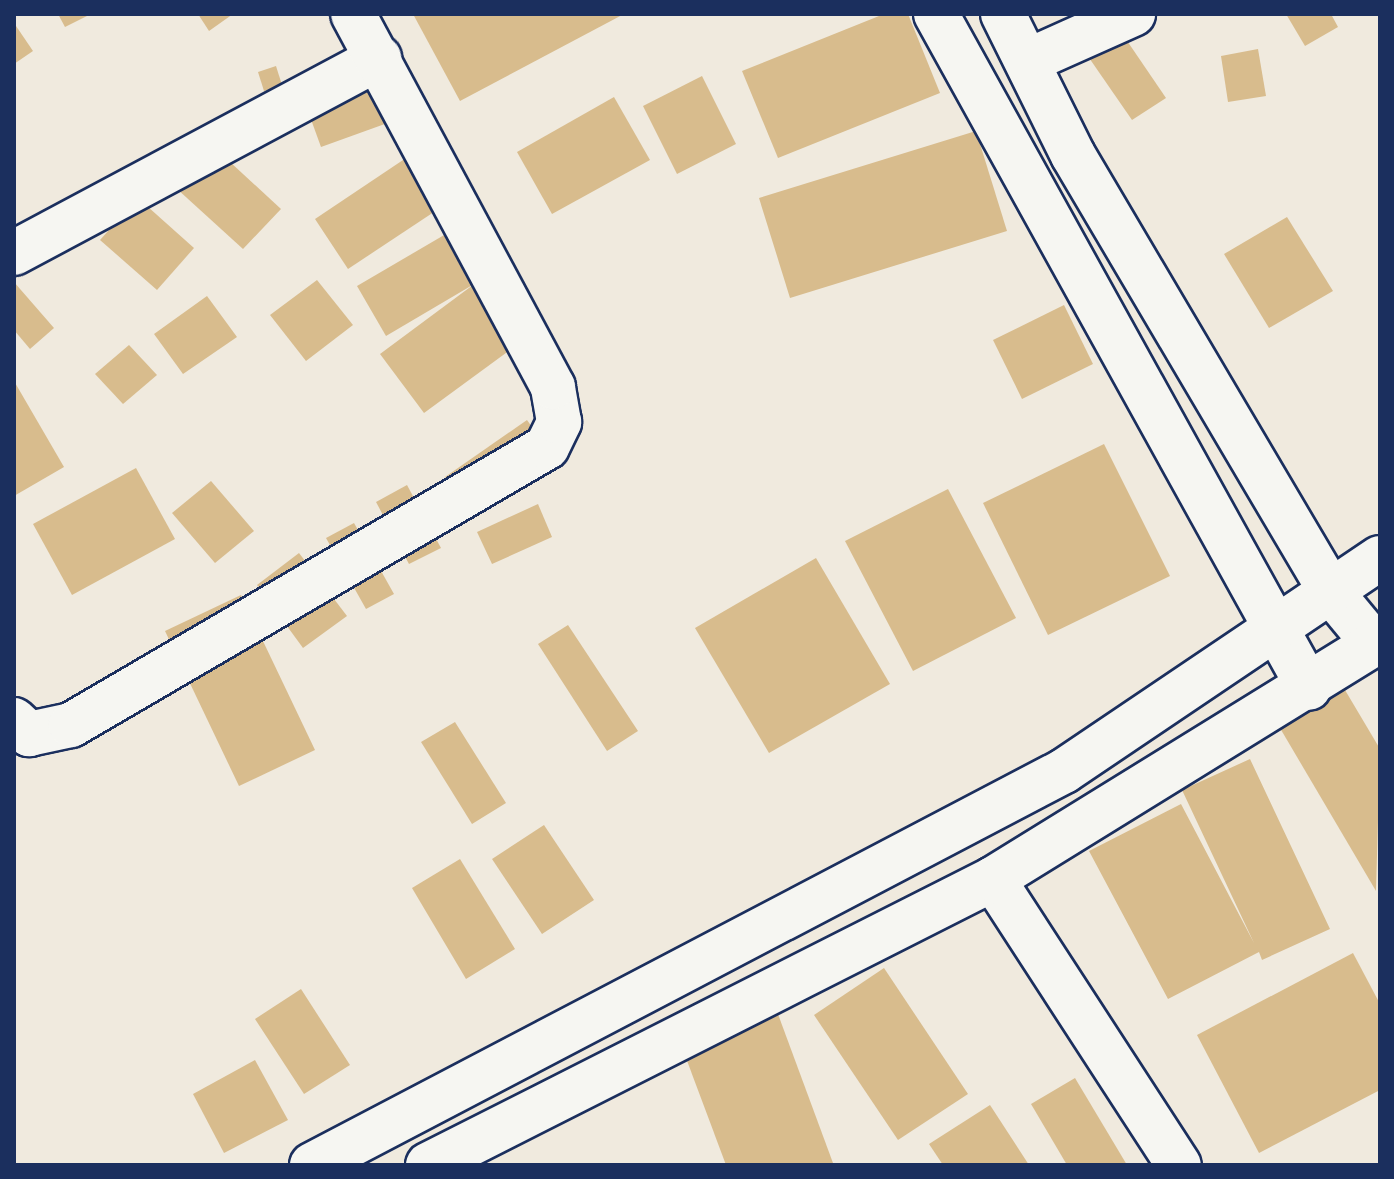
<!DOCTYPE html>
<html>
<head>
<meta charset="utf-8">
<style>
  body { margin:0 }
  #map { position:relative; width:1394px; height:1179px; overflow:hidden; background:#f0eade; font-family:"Shantell Sans",sans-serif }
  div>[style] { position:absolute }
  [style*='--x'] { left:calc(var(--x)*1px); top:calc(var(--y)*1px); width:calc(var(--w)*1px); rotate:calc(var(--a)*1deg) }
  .building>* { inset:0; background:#d8bc8d }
  .roads { filter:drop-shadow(2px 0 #1b2f5e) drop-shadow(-2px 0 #1b2f5e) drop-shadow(0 2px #1b2f5e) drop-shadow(0 -2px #1b2f5e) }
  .minor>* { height:44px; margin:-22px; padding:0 22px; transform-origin:22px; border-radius:22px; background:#f6f6f2 }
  span { translate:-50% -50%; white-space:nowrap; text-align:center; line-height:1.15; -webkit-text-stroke:6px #f6f6f2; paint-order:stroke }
  .frame { position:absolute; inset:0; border:16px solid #1b2f5e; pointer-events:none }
</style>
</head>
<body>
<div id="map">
  <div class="building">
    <i style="clip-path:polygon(58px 14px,91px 14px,65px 27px)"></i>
    <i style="clip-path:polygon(198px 14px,233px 14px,209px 31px)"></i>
    <i style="clip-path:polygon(413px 14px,624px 14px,460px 101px)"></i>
    <i style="clip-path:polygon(884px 14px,908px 14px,940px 93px,778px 158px,742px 71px)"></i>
    <i style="clip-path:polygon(1286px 14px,1331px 14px,1338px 27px,1305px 46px)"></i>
    <i style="clip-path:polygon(14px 23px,33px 51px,14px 64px)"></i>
    <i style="clip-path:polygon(1119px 29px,1166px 98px,1132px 120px,1085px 52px)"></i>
    <i style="clip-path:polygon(381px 46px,407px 116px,321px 147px,296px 78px)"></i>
    <i style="clip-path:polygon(1258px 49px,1266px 96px,1228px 102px,1221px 56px)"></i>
    <i style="clip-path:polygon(276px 66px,282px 85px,264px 91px,258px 72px)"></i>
    <i style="clip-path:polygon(702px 76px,736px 144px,677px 174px,643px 106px)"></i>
    <i style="clip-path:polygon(614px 97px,650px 160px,552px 214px,517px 152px)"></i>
    <i style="clip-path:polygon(976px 131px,1007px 231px,790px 298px,759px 198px)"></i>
    <i style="clip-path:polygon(203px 137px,281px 209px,243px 249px,165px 178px)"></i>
    <i style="clip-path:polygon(409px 156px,443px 206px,348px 269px,315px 219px)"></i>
    <i style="clip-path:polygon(138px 198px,194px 248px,157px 290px,100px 240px)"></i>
    <i style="clip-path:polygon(1287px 217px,1333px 291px,1269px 328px,1224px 254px)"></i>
    <i style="clip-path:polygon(451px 231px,481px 280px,386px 336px,357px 286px)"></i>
    <i style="clip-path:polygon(317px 280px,353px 325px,306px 361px,270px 315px)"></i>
    <i style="clip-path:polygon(14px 282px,54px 328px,30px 349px,14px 330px)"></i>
    <i style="clip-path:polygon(477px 282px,521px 342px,424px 413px,380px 354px)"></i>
    <i style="clip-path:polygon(207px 296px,237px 337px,183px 374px,154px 334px)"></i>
    <i style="clip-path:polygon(1064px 305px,1093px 364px,1022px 399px,993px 340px)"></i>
    <i style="clip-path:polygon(129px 345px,157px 375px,123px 404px,95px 374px)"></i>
    <i style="clip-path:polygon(14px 381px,64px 467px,14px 496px)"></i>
    <i style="clip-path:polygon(527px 420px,549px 451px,467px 507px,445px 477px)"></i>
    <i style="clip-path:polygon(1104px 444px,1170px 576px,1048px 635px,983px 503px)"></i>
    <i style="clip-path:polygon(136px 468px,175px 539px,72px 595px,33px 524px)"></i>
    <i style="clip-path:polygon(211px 481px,254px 531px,215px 563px,172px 513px)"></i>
    <i style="clip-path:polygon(407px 485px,441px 548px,409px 564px,376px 502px)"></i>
    <i style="clip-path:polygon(948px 489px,1016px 618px,913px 671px,845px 541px)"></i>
    <i style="clip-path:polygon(538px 504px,552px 537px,492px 564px,477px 532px)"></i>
    <i style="clip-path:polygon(354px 523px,394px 594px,366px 609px,326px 538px)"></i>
    <i style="clip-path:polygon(299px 553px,347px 616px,303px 648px,257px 585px)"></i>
    <i style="clip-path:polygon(816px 558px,890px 684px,769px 753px,695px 628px)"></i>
    <i style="clip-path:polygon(241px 595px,315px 750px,239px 786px,165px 631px)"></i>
    <i style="clip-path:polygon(568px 625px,638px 731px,607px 751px,538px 644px)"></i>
    <i style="clip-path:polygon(1342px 685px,1380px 749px,1376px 891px,1277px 723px)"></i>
    <i style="clip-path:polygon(455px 722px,506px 803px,472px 824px,421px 742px)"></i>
    <i style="clip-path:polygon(1250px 759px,1330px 929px,1262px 960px,1259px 952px,1168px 999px,1089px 851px,1181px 804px,1254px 943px,1182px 790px)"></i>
    <i style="clip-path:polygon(544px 825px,594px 900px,542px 934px,492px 859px)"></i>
    <i style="clip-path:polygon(460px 859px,515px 949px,466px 979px,412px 888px)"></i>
    <i style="clip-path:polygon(1353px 953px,1380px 1004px,1380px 1090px,1259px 1153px,1197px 1035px)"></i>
    <i style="clip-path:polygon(884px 968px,968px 1094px,898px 1140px,814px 1015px)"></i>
    <i style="clip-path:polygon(301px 989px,350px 1065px,304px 1094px,255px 1019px)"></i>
    <i style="clip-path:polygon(775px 1006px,833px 1163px,829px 1165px,726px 1165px,680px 1042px)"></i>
    <i style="clip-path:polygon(255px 1060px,288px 1120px,224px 1153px,193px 1094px)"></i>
    <i style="clip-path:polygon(1075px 1078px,1127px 1165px,1067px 1165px,1031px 1104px)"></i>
    <i style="clip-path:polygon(990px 1105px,1029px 1165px,943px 1165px,929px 1144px)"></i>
  </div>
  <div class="roads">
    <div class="minor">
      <i style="--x:936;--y:14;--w:770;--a:61.04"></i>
      <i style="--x:1003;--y:14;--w:157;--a:63.6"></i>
      <i style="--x:1073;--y:155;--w:507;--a:59.44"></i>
      <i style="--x:1331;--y:592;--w:67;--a:50.4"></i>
      <i style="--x:1030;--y:60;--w:113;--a:-24.1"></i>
      <i style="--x:14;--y:253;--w:414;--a:-28.1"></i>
      <i style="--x:14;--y:720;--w:21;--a:43"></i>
      <i style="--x:29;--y:734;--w:43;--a:-12.1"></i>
      <i style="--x:71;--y:725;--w:551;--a:-30.29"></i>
      <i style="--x:547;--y:447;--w:28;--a:-64"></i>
      <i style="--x:559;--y:422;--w:36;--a:-100"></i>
      <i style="--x:553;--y:387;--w:423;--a:-118.2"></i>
      <i style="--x:993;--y:879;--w:341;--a:57"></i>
      <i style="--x:312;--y:1165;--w:849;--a:-27.65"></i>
      <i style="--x:1064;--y:771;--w:381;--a:-34"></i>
      <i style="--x:428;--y:1165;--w:633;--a:-26.85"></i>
      <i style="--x:993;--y:879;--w:455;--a:-31.7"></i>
    </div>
  </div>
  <div class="frame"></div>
</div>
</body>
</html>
